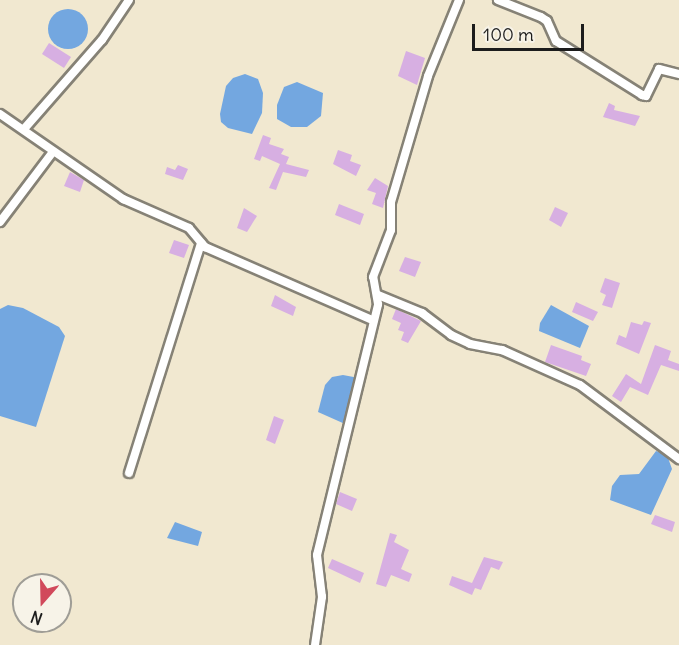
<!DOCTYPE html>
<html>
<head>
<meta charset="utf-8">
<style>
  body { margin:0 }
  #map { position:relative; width:679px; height:645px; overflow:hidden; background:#f1e8d0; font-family:Delius,sans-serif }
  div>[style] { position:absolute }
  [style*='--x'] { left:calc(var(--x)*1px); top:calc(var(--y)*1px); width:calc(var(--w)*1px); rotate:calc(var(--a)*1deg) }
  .water>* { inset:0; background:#73a7e0 }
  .round { border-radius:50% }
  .building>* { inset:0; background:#d7afe2 }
  .roads { filter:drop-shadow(2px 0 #868276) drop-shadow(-2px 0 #868276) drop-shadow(0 2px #868276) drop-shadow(0 -2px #868276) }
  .minor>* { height:8px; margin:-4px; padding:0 4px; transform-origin:4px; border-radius:4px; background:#fff }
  span { translate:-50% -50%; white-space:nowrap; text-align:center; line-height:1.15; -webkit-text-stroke:6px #f7f3e8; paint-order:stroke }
  .north { position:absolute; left:12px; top:573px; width:60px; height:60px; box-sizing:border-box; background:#f7f3e8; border:2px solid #9f9d96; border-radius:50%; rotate:200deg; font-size:16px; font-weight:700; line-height:24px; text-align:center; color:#1c1c1c }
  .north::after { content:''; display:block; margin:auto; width:21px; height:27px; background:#d1495b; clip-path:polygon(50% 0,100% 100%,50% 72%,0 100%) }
  .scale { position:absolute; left:472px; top:24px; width:112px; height:27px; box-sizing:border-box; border:3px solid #1c1c1c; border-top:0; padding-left:8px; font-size:18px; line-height:21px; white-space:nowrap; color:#1c1c1c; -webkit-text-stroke:4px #f7f3e8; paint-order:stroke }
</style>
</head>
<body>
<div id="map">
  <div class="water">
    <i class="round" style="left:48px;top:9px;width:40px;height:40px"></i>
    <i style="clip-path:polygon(245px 74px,258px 79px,263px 93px,262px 113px,252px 134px,228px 128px,221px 122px,220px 114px,226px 86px,233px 78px)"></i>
    <i style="clip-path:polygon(297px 82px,323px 93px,321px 116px,307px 127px,291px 127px,277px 119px,277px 105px,284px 87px)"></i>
    <i style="clip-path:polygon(8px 305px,23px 308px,59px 327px,65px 336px,36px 427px,0 416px,0 309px)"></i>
    <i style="clip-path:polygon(551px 305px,589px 326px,580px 348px,539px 331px,540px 323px)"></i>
    <i style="clip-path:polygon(343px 375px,359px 378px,345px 424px,318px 412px,325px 385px,332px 377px)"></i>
    <i style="clip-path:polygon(656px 451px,667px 455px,672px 469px,651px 515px,610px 500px,612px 486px,620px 475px,639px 474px)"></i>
    <i style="clip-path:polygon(175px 522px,202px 532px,198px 546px,167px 538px)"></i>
  </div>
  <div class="building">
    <i style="clip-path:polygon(49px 43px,71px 57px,64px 68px,42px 54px)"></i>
    <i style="clip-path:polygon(406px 51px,425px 58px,417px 85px,398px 76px)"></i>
    <i style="clip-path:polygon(609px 103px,615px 106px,614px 110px,640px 116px,635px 126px,603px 117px)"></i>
    <i style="clip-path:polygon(263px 135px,271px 138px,269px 144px,284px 149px,281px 154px,289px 157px,286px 164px,309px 170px,306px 177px,283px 172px,276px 190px,269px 188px,280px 164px,262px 156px,260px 161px,254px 159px)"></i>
    <i style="clip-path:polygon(338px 150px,352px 155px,350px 161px,361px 165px,356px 176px,333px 164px)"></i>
    <i style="clip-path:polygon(178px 165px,188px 169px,183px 180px,165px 174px,167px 167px,175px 170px)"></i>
    <i style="clip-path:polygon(70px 172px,84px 180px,80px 192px,64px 186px)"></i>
    <i style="clip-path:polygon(375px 178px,388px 186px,383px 208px,372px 204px,376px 193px,367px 190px)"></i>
    <i style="clip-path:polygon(339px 204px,364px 214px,360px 225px,335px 215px)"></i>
    <i style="clip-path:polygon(555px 207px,568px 213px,561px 227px,549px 220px)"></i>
    <i style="clip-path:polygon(244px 208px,257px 216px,247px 232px,237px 228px)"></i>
    <i style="clip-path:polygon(174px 240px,189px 245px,184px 258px,169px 253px)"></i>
    <i style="clip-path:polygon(405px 257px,421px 262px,415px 277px,399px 271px)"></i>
    <i style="clip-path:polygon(605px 278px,620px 283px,612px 308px,602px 305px,606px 295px,600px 292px)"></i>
    <i style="clip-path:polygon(275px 295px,296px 307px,293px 316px,271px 306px)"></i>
    <i style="clip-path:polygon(576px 302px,598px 312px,593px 321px,572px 312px)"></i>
    <i style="clip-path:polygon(396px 309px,421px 321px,408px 343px,401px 340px,404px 332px,398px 330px,401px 323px,392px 319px)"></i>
    <i style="clip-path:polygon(644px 321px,651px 323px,639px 354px,616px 344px,619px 335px,626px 338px,631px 322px,642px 325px)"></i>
    <i style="clip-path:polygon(551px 345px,582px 356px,581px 360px,591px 364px,586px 376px,545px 362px)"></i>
    <i style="clip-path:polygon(655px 345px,671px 351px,668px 360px,679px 364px,679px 371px,661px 365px,648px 395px,630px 387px,621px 402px,612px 396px,626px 374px,641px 384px)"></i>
    <i style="clip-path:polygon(274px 416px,284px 420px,275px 444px,266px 440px)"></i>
    <i style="clip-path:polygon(340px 492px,357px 499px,352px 511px,336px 504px)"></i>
    <i style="clip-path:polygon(655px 515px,675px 522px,672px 532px,651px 524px)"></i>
    <i style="clip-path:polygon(390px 533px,397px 535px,394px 542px,409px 550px,401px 569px,412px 574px,409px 582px,391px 575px,386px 587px,376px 584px)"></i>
    <i style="clip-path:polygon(484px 557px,503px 562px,499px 570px,491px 567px,481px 590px,475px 588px,472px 595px,449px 585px,452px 576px,472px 583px)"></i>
    <i style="clip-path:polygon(332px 559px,364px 573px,360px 583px,328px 568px)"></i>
  </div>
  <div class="roads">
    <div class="minor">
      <i style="--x:498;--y:0;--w:46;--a:21.6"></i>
      <i style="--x:541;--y:17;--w:7;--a:34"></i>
      <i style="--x:547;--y:21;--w:22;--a:66"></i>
      <i style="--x:556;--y:41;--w:102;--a:32.1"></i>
      <i style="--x:642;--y:95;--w:4;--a:14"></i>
      <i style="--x:646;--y:96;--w:30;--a:-64"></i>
      <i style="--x:659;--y:69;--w:21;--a:14"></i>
      <i style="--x:0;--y:114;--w:150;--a:34.6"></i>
      <i style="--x:123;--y:199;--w:72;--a:23.7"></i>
      <i style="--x:189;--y:228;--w:25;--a:50"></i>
      <i style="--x:205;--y:247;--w:184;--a:23.6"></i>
      <i style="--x:24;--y:129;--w:118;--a:-48.8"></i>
      <i style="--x:102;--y:40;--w:48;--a:-56"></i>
      <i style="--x:0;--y:222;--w:86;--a:-53"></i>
      <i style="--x:378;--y:295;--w:48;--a:22.2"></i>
      <i style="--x:422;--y:313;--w:36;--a:37"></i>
      <i style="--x:451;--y:335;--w:21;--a:25"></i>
      <i style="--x:470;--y:344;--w:33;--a:11"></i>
      <i style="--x:502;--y:350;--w:85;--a:24.2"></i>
      <i style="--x:580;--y:385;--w:124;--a:36.8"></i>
      <i style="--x:129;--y:473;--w:241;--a:-72.6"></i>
      <i style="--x:315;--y:645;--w:49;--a:-81.7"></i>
      <i style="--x:322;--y:597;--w:42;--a:-96.8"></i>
      <i style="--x:317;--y:555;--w:258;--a:-76.3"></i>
      <i style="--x:378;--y:304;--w:27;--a:-100"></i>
      <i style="--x:373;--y:277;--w:50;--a:-69"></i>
      <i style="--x:391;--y:230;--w:28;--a:-90"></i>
      <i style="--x:391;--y:202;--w:131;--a:-73.6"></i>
      <i style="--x:428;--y:76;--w:82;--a:-67.8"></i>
    </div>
  </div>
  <div class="north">N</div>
  <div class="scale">100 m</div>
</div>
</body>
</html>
